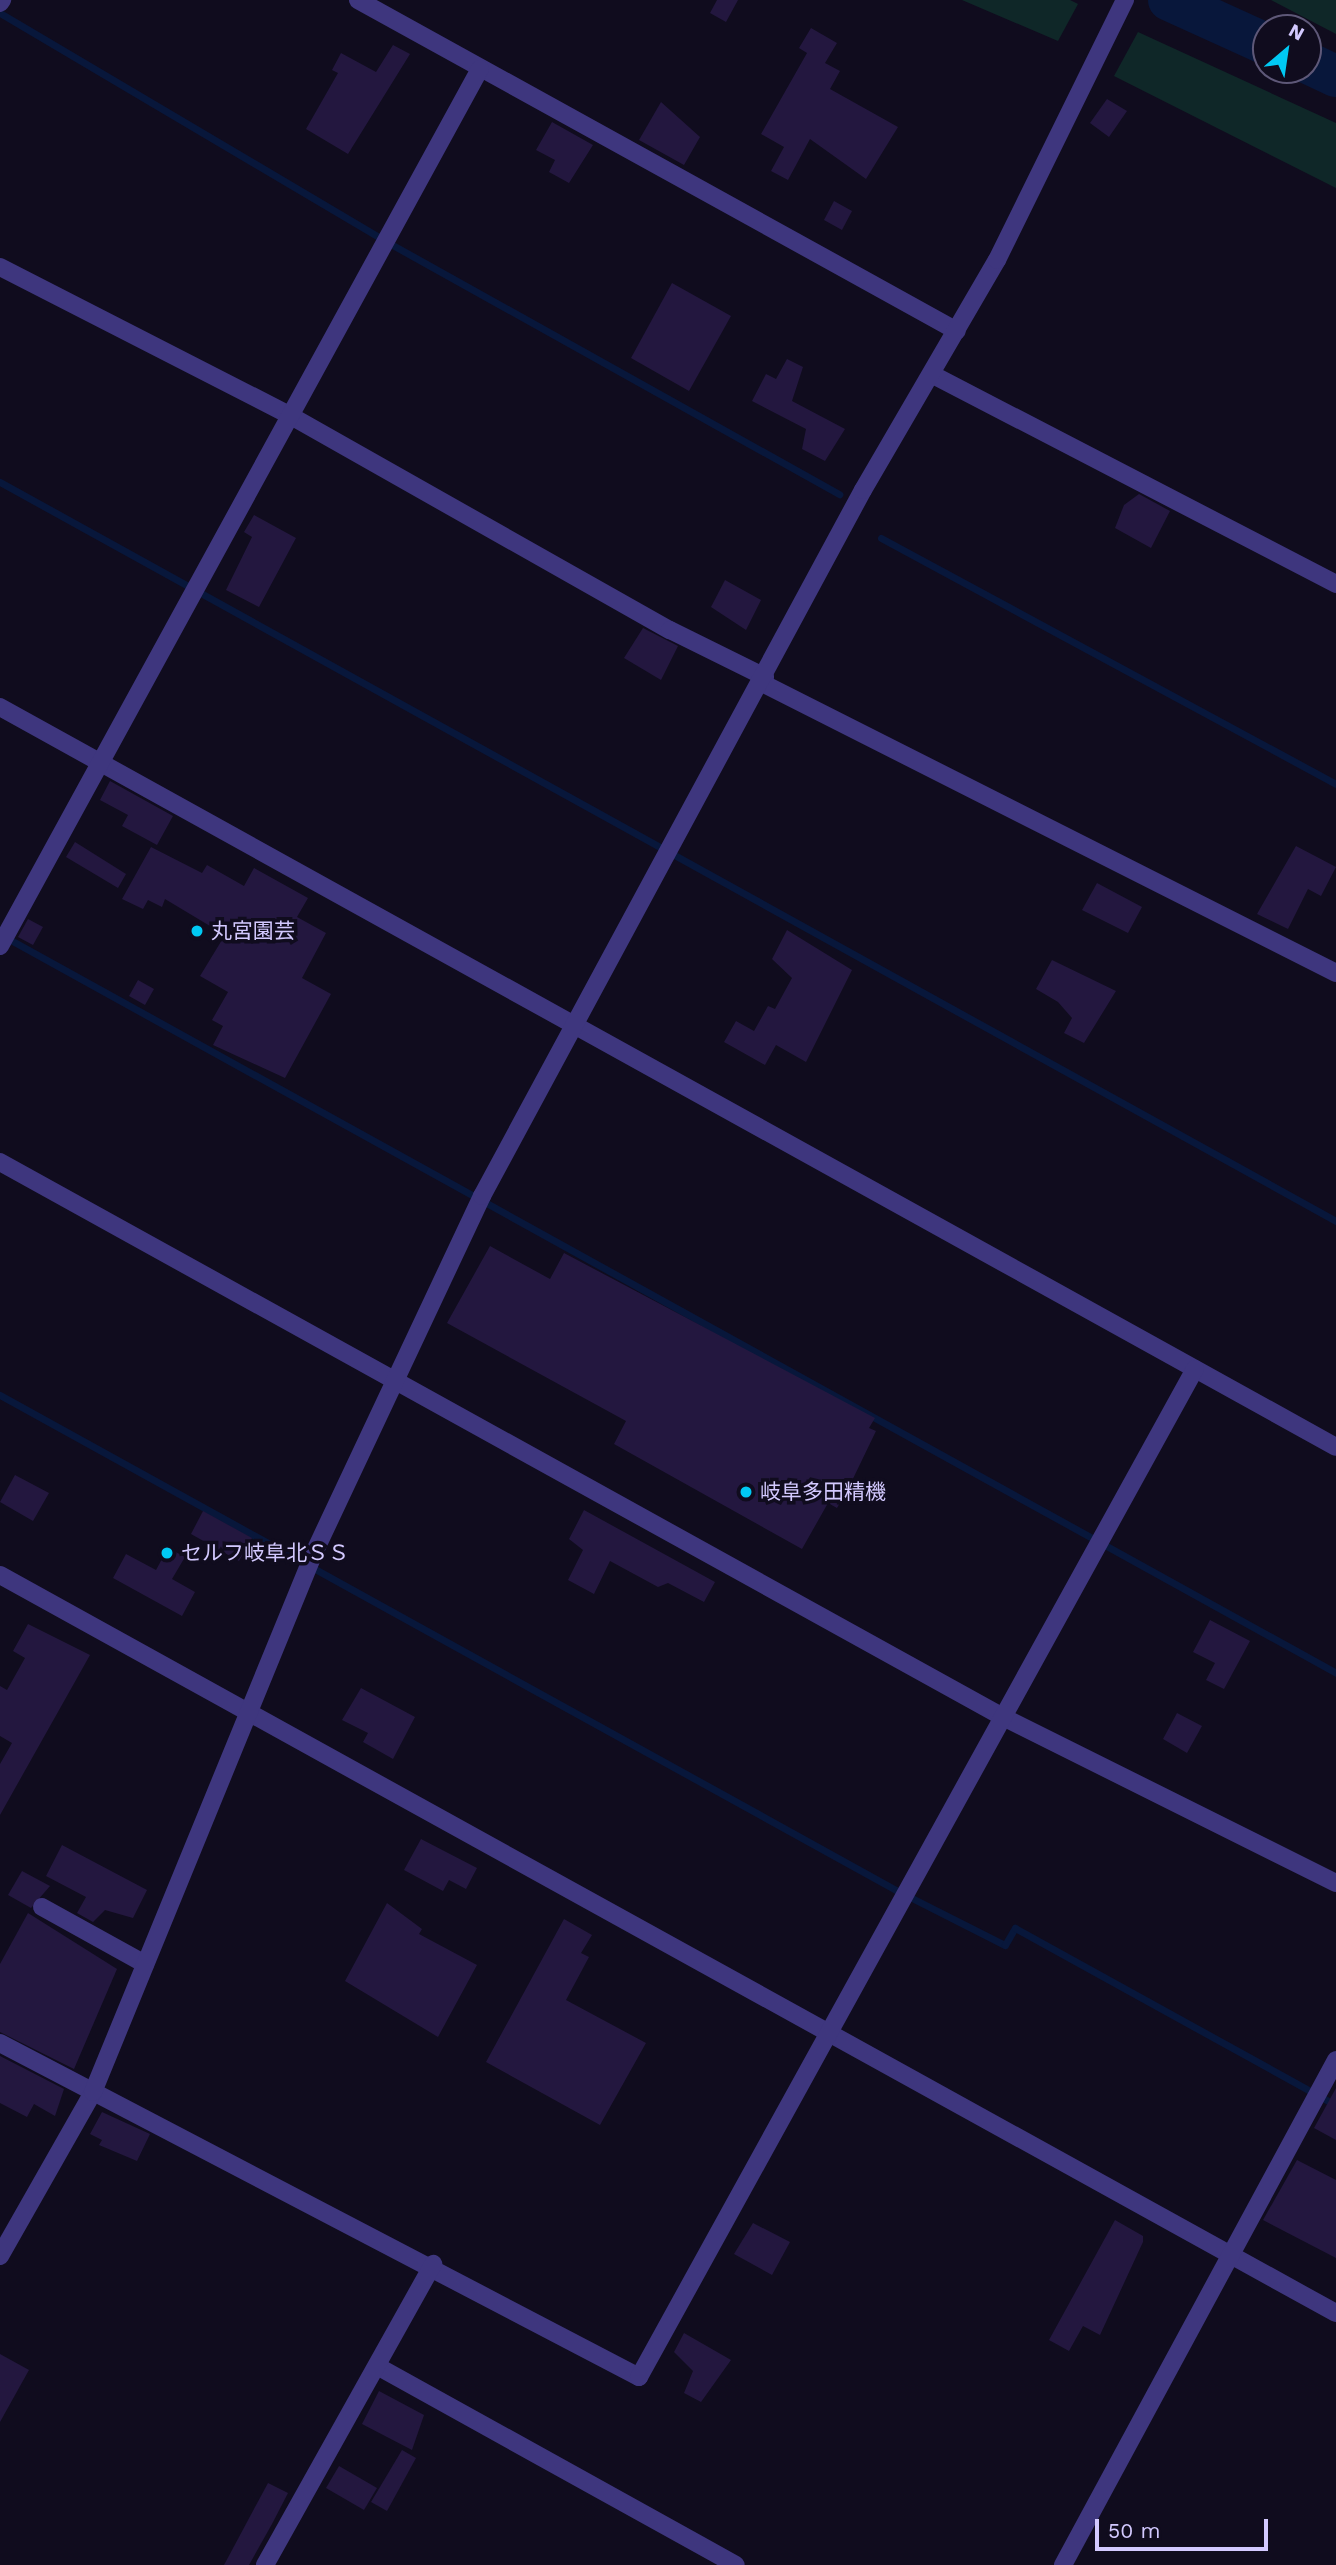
<!DOCTYPE html>
<html>
<head>
<meta charset="utf-8">
<style>
  body { margin:0 }
  #map { position:relative; width:1336px; height:2565px; overflow:hidden; background:#100c1e; font-family:"Work Sans","Noto Sans JP",sans-serif }
  div>[style] { position:absolute }
  [style*='--x'] { left:calc(var(--x)*1px); top:calc(var(--y)*1px); width:calc(var(--w)*1px); rotate:calc(var(--a)*1deg) }
  .green>* { inset:0; background:#0f2728 }
  .stream>* { height:7px; margin:-3.5px; padding:0 3.5px; transform-origin:3.5px; border-radius:3.5px; background:#08173b }
  .river>* { height:42px; margin:-21px; padding:0 21px; transform-origin:21px; border-radius:21px; background:#08173b }
  .building>* { inset:0; background:#23173f }
  .minor>* { height:18px; margin:-9px; padding:0 9px; transform-origin:9px; border-radius:9px; background:#3e367e }
  .dots>* { width:19px; height:19px; translate:-50% -50%; box-sizing:border-box; border:4px solid #100c1e; border-radius:50% }
  span { translate:-50% -50%; white-space:nowrap; text-align:center; line-height:1.15; -webkit-text-stroke:7px #100c1e; paint-order:stroke }
  .poi-label { font-size:21px; color:#d3c9ff }
  .left { translate:0 -50%; text-align:left }
  .north { position:absolute; left:1252px; top:14px; width:70px; height:70px; box-sizing:border-box; background:#100c1e; border:2px solid #5e5878; border-radius:50%; rotate:29deg; font-size:19px; font-weight:700; line-height:28px; text-align:center; color:#d3c9ff }
  .north::after { content:''; display:block; margin:auto; width:24px; height:32px; background:#00c9f4; clip-path:polygon(50% 0,100% 100%,50% 72%,0 100%) }
  .scale { position:absolute; left:1095px; top:2519px; width:173px; height:32px; box-sizing:border-box; border:4px solid #d3c9ff; border-top:0; padding-left:9px; font-size:21px; line-height:24px; white-space:nowrap; color:#d3c9ff; -webkit-text-stroke:5px #100c1e; paint-order:stroke }
</style>
</head>
<body>
<div id="map">
  <div class="green">
    <i style="clip-path:polygon(962px 0,1070px 0,1078px 4px,1058px 41px)"></i>
    <i style="clip-path:polygon(1271px 0,1336px 0,1336px 34px)"></i>
    <i style="clip-path:polygon(1138px 32px,1336px 123px,1336px 188px,1114px 76px)"></i>
  </div>
  <div class="stream">
    <i style="--x:0;--y:13;--w:442;--a:30.6"></i>
    <i style="--x:380;--y:238;--w:526;--a:29.15"></i>
    <i style="--x:0;--y:482;--w:1527;--a:28.95"></i>
    <i style="--x:881;--y:538;--w:517;--a:28.4"></i>
    <i style="--x:7;--y:938;--w:1519;--a:28.94"></i>
    <i style="--x:0;--y:1395;--w:1024;--a:28.92"></i>
    <i style="--x:896;--y:1890;--w:122;--a:26.8"></i>
    <i style="--x:1005;--y:1945;--w:20;--a:-60"></i>
    <i style="--x:1015;--y:1928;--w:367;--a:28.9"></i>
  </div>
  <div class="river">
    <i style="--x:1169;--y:0;--w:107;--a:24.4"></i>
    <i style="--x:1308;--y:63;--w:31;--a:25"></i>
  </div>
  <div class="building">
    <i style="clip-path:polygon(717px 0,738px 0,726px 22px,710px 13px)"></i>
    <i style="clip-path:polygon(811px 28px,837px 43px,825px 63px,840px 71px,830px 89px,898px 127px,866px 179px,810px 139px,788px 180px,771px 171px,784px 147px,761px 134px,807px 53px,799px 48px)"></i>
    <i style="clip-path:polygon(393px 45px,410px 54px,348px 154px,306px 129px,338px 73px,332px 70px,341px 53px,376px 72px)"></i>
    <i style="clip-path:polygon(1107px 99px,1127px 111px,1109px 137px,1090px 123px)"></i>
    <i style="clip-path:polygon(661px 102px,700px 137px,684px 165px,639px 140px)"></i>
    <i style="clip-path:polygon(552px 122px,593px 145px,569px 183px,549px 172px,555px 160px,536px 150px)"></i>
    <i style="clip-path:polygon(834px 201px,852px 211px,842px 230px,824px 220px)"></i>
    <i style="clip-path:polygon(672px 283px,731px 316px,689px 391px,631px 358px)"></i>
    <i style="clip-path:polygon(787px 359px,803px 367px,792px 401px,845px 429px,825px 461px,802px 449px,806px 429px,752px 401px,766px 374px,776px 379px)"></i>
    <i style="clip-path:polygon(1139px 494px,1170px 511px,1151px 548px,1115px 528px,1124px 505px)"></i>
    <i style="clip-path:polygon(254px 515px,296px 538px,259px 607px,226px 590px,252px 537px,244px 532px)"></i>
    <i style="clip-path:polygon(725px 580px,761px 600px,746px 630px,711px 607px)"></i>
    <i style="clip-path:polygon(643px 628px,678px 646px,661px 680px,624px 658px)"></i>
    <i style="clip-path:polygon(110px 781px,173px 816px,157px 845px,122px 826px,128px 815px,100px 800px)"></i>
    <i style="clip-path:polygon(75px 842px,126px 874px,118px 888px,66px 857px)"></i>
    <i style="clip-path:polygon(1296px 846px,1336px 867px,1321px 896px,1308px 889px,1288px 929px,1257px 914px)"></i>
    <i style="clip-path:polygon(151px 847px,202px 873px,207px 865px,244px 886px,254px 868px,308px 898px,297px 917px,326px 933px,302px 978px,331px 994px,285px 1078px,213px 1045px,223px 1026px,212px 1020px,228px 992px,200px 976px,225px 935px,165px 899px,162px 907px,148px 900px,143px 909px,122px 899px)"></i>
    <i style="clip-path:polygon(1097px 883px,1142px 907px,1128px 933px,1082px 910px)"></i>
    <i style="clip-path:polygon(28px 919px,43px 927px,33px 945px,18px 937px)"></i>
    <i style="clip-path:polygon(787px 930px,852px 970px,806px 1062px,776px 1045px,765px 1065px,724px 1042px,736px 1021px,754px 1031px,768px 1006px,775px 1009px,792px 978px,772px 959px)"></i>
    <i style="clip-path:polygon(1052px 960px,1116px 991px,1084px 1043px,1064px 1033px,1072px 1018px,1058px 1002px,1036px 989px)"></i>
    <i style="clip-path:polygon(138px 980px,154px 989px,145px 1005px,129px 996px)"></i>
    <i style="clip-path:polygon(490px 1246px,550px 1279px,564px 1253px,875px 1418px,869px 1428px,876px 1431px,849px 1487px,837px 1508px,828px 1503px,802px 1549px,614px 1444px,626px 1421px,447px 1323px)"></i>
    <i style="clip-path:polygon(15px 1475px,49px 1493px,33px 1521px,0 1502px)"></i>
    <i style="clip-path:polygon(584px 1510px,715px 1582px,704px 1602px,668px 1583px,658px 1587px,610px 1561px,594px 1594px,568px 1580px,583px 1550px,569px 1539px)"></i>
    <i style="clip-path:polygon(203px 1511px,252px 1538px,239px 1561px,191px 1534px)"></i>
    <i style="clip-path:polygon(168px 1548px,185px 1557px,172px 1579px,195px 1592px,182px 1616px,113px 1578px,126px 1554px,156px 1570px)"></i>
    <i style="clip-path:polygon(1210px 1620px,1250px 1641px,1224px 1689px,1206px 1680px,1215px 1663px,1193px 1652px)"></i>
    <i style="clip-path:polygon(28px 1624px,90px 1655px,0 1815px,0 1764px,12px 1743px,0 1736px,0 1686px,7px 1690px,25px 1658px,13px 1651px)"></i>
    <i style="clip-path:polygon(361px 1688px,415px 1717px,393px 1759px,363px 1742px,368px 1733px,342px 1720px)"></i>
    <i style="clip-path:polygon(1177px 1713px,1202px 1726px,1187px 1753px,1163px 1739px)"></i>
    <i style="clip-path:polygon(421px 1839px,477px 1868px,466px 1889px,449px 1880px,443px 1891px,404px 1870px)"></i>
    <i style="clip-path:polygon(62px 1845px,147px 1890px,133px 1918px,105px 1910px,93px 1922px,77px 1913px,86px 1897px,46px 1876px)"></i>
    <i style="clip-path:polygon(22px 1871px,50px 1886px,31px 1908px,8px 1895px)"></i>
    <i style="clip-path:polygon(387px 1903px,422px 1929px,419px 1934px,477px 1965px,438px 2037px,345px 1981px)"></i>
    <i style="clip-path:polygon(28px 1913px,117px 1969px,74px 2069px,0 2032px,0 1964px)"></i>
    <i style="clip-path:polygon(564px 1919px,592px 1935px,581px 1953px,589px 1957px,566px 2000px,646px 2043px,600px 2125px,486px 2062px)"></i>
    <i style="clip-path:polygon(0 2056px,64px 2089px,55px 2116px,34px 2104px,27px 2117px,0 2103px)"></i>
    <i style="clip-path:polygon(1336px 2088px,1336px 2140px,1314px 2128px)"></i>
    <i style="clip-path:polygon(102px 2112px,150px 2134px,137px 2161px,99px 2145px,102px 2140px,90px 2134px)"></i>
    <i style="clip-path:polygon(1297px 2160px,1336px 2180px,1336px 2258px,1263px 2220px)"></i>
    <i style="clip-path:polygon(1115px 2220px,1143px 2236px,1143px 2242px,1100px 2335px,1083px 2326px,1069px 2351px,1049px 2340px)"></i>
    <i style="clip-path:polygon(753px 2223px,790px 2242px,772px 2275px,734px 2254px)"></i>
    <i style="clip-path:polygon(684px 2333px,731px 2360px,701px 2402px,684px 2393px,693px 2371px,674px 2352px)"></i>
    <i style="clip-path:polygon(0 2354px,29px 2370px,0 2422px)"></i>
    <i style="clip-path:polygon(379px 2391px,424px 2415px,412px 2450px,362px 2424px)"></i>
    <i style="clip-path:polygon(402px 2450px,416px 2458px,387px 2511px,371px 2502px)"></i>
    <i style="clip-path:polygon(339px 2466px,377px 2488px,364px 2510px,326px 2488px)"></i>
    <i style="clip-path:polygon(268px 2483px,288px 2493px,272px 2524px,249px 2565px,224px 2565px)"></i>
  </div>
  <div class="minor">
    <i style="--x:358;--y:0;--w:684;--a:28.92"></i>
    <i style="--x:0;--y:3;--w:4;--a:-56"></i>
    <i style="--x:0;--y:267;--w:327;--a:27.1"></i>
    <i style="--x:291;--y:416;--w:435;--a:29.5"></i>
    <i style="--x:670;--y:630;--w:106;--a:26.3"></i>
    <i style="--x:935;--y:376;--w:452;--a:27.4"></i>
    <i style="--x:762;--y:683;--w:643;--a:26.8"></i>
    <i style="--x:0;--y:707;--w:1527;--a:28.98"></i>
    <i style="--x:0;--y:946;--w:1000;--a:-61.31"></i>
    <i style="--x:0;--y:1162;--w:1146;--a:28.96"></i>
    <i style="--x:1003;--y:1717;--w:372;--a:26.5"></i>
    <i style="--x:0;--y:1575;--w:1526;--a:28.92"></i>
    <i style="--x:42;--y:1907;--w:118;--a:29"></i>
    <i style="--x:0;--y:2043;--w:721;--a:27.6"></i>
    <i style="--x:639;--y:2377;--w:1151;--a:-61.12"></i>
    <i style="--x:0;--y:2256;--w:189;--a:-60.4"></i>
    <i style="--x:93;--y:2092;--w:583;--a:-67.71"></i>
    <i style="--x:314;--y:1553;--w:395;--a:-64.8"></i>
    <i style="--x:482;--y:1196;--w:802;--a:-61.65"></i>
    <i style="--x:863;--y:490;--w:266;--a:-59.8"></i>
    <i style="--x:997;--y:260;--w:290;--a:-63.8"></i>
    <i style="--x:377;--y:2366;--w:410;--a:29"></i>
    <i style="--x:265;--y:2565;--w:345;--a:-60.8"></i>
    <i style="--x:1063;--y:2565;--w:574;--a:-61.6"></i>
  </div>
  <div class="dots">
    <i style="left:197px;top:931px;background:#00c9f4"></i>
    <i style="left:746px;top:1492px;background:#00c9f4"></i>
    <i style="left:167px;top:1553px;background:#00c9f4"></i>
  </div>
  <div class="poi-label">
    <span class="left" style="left:211px;top:931px">丸宮園芸</span>
    <span class="left" style="left:760px;top:1492px">岐阜多田精機</span>
    <span class="left" style="left:181px;top:1553px">セルフ岐阜北ＳＳ</span>
  </div>
  <div class="north">N</div>
  <div class="scale">50 m</div>
</div>
</body>
</html>
